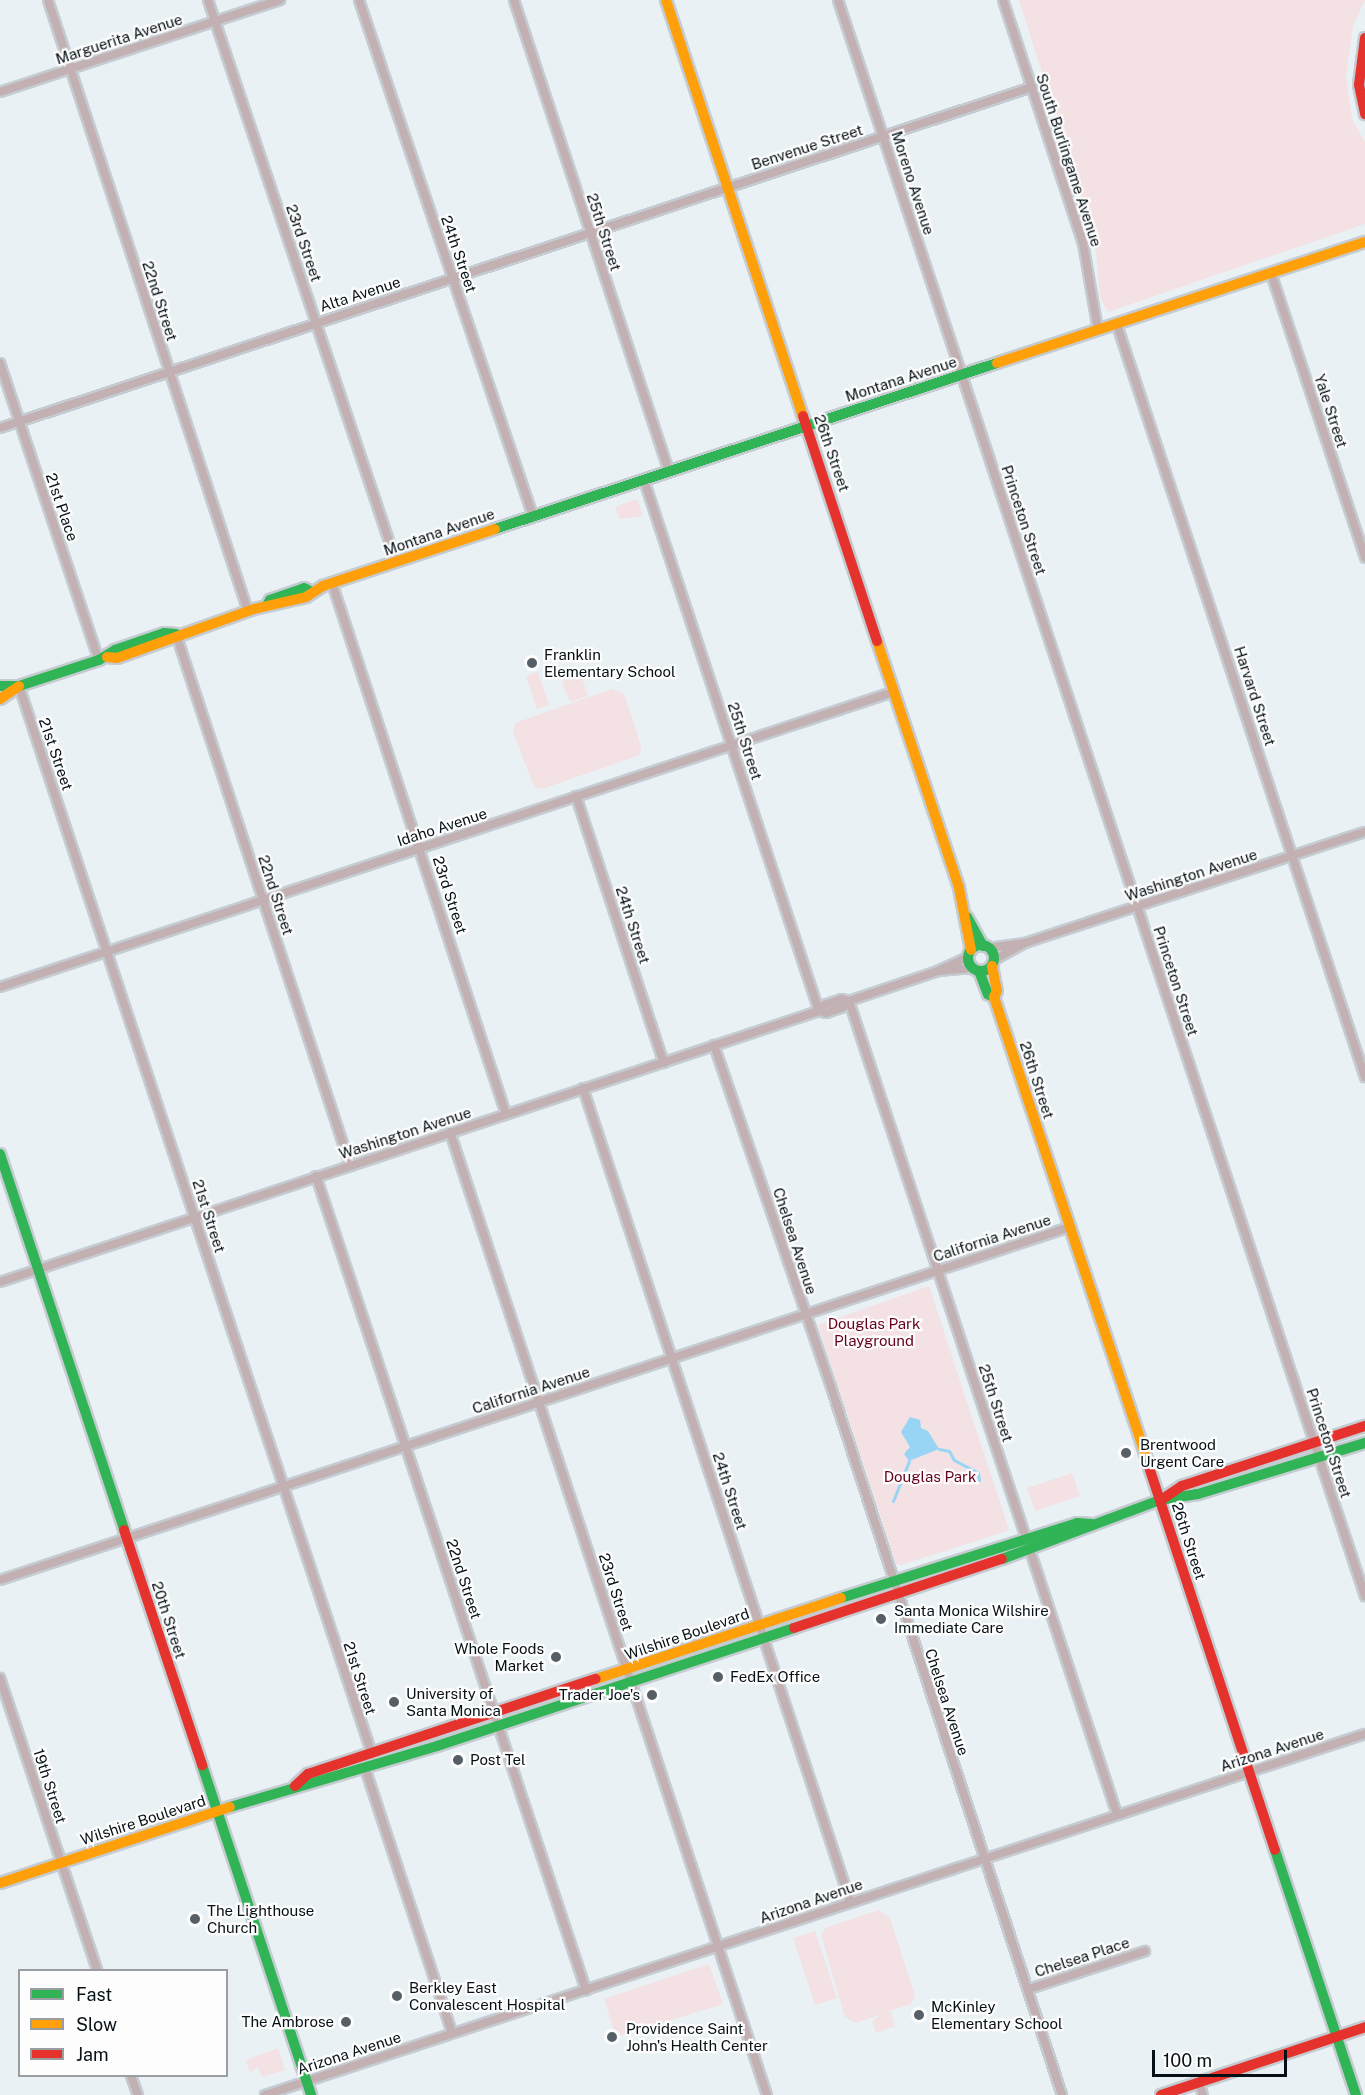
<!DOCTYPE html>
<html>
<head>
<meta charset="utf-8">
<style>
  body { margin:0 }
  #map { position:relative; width:1365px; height:2095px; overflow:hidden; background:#e9f1f5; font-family:"Public Sans",sans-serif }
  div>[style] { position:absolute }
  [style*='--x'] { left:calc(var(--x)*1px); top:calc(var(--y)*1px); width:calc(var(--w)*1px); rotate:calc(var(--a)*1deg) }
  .green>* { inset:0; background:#f3e1e4 }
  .water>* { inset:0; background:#98d5f5 }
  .stream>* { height:3px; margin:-1.5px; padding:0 1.5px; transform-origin:1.5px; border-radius:1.5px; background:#98d5f5 }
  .roads { filter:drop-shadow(2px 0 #c5ccd1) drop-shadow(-2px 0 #c5ccd1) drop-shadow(0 2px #c5ccd1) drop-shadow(0 -2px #c5ccd1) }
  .street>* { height:8px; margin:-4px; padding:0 4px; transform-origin:4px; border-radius:4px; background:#c2b0b3 }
  .fast>* { height:10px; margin:-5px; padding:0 5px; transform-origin:5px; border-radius:5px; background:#30b455 }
  .fast>.ring { margin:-5px; padding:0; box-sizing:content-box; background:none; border:10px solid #30b455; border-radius:50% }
  .slow>* { height:10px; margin:-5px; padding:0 5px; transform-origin:5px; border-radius:5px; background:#ff9f0a }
  .jam>* { height:10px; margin:-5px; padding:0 5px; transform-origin:5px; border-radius:5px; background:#e5322d }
  .dots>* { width:16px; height:16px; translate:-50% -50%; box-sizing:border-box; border:3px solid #fdfdfd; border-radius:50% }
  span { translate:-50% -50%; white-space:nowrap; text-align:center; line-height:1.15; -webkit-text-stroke:4.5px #fdfdfd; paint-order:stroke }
  .street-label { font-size:15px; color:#051017 }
  .poi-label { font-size:15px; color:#051017 }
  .left { translate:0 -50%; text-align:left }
  .right { translate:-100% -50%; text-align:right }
  .park-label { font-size:15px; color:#67001d }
  .legend { position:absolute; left:18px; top:1969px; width:210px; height:108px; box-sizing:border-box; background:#fdfdfd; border:2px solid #9a9ea1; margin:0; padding:8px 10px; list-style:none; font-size:18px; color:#051017 }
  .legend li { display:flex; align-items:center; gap:12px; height:30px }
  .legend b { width:30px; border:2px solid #9a9ea1 }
  .scale { position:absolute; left:1152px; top:2050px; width:135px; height:27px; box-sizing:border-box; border:3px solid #051017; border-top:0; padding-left:8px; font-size:18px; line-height:21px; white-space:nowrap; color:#051017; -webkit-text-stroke:4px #fdfdfd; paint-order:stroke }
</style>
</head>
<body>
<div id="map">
  <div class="green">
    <i style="clip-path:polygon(1019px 0,1365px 0,1353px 26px,1346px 76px,1352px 119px,1365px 142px,1365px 224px,1108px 312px,1100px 298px,1096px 253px,1078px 186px)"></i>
    <i style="clip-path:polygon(637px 499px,643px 516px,620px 519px,615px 507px)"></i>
    <i style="clip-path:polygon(570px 670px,582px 678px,588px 696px,570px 702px,562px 683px)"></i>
    <i style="clip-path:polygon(538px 672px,549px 705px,537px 709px,526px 676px)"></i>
    <i style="clip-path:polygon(612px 689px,624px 694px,641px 746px,640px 755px,542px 789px,534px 787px,513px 732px,515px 723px)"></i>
    <i style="clip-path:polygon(929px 1286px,1008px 1527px,1007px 1531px,901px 1565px,896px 1564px,818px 1325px)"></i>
    <i style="clip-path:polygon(1072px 1473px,1080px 1496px,1035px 1511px,1027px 1488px)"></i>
    <i style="clip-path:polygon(879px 1910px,890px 1918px,915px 1996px,911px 2004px,884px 2013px,891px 2012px,895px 2026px,876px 2033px,872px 2021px,882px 2014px,856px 2023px,845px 2017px,821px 1935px,825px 1928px)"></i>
    <i style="clip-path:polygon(815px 1931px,837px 1998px,815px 2005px,793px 1938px)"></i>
    <i style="clip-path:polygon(709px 1964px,723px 2004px,616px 2037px,604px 1999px)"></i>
    <i style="clip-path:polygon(278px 2048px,285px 2070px,262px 2077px,258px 2067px,250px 2073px,246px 2060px)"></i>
  </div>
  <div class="water">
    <i style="clip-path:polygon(910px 1417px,920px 1420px,921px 1428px,928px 1431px,939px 1449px,909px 1461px,904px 1454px,910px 1447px,901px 1432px)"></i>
  </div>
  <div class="stream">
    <i style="--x:939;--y:1449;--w:10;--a:11"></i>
    <i style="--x:949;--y:1451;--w:10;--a:61"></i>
    <i style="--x:954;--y:1460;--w:27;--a:28"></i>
    <i style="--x:978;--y:1473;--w:7;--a:82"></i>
    <i style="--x:893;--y:1501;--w:43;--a:-68.2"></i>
  </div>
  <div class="roads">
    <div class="street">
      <i style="--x:48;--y:0;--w:643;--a:71.88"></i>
      <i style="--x:208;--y:0;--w:593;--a:71.5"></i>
      <i style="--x:359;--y:0;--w:545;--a:71.37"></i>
      <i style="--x:514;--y:0;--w:496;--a:71.8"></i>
      <i style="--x:838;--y:0;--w:1681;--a:71.73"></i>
      <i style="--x:1003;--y:0;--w:256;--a:71.8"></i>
      <i style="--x:1083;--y:243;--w:88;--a:80.2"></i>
      <i style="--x:0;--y:92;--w:295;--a:-18.2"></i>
      <i style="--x:1271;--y:273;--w:300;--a:71.7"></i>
      <i style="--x:1117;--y:325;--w:792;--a:71.75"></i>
      <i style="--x:0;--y:363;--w:313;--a:71.6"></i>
      <i style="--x:0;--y:428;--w:1087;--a:-18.28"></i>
      <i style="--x:644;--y:480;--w:559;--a:71.76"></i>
      <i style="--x:332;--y:583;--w:559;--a:71.86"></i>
      <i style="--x:176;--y:634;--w:559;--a:71.86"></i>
      <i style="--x:19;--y:686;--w:1125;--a:71.71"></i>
      <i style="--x:576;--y:796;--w:281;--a:71.8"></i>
      <i style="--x:989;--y:948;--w:36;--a:-8"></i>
      <i style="--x:1025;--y:943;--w:358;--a:-18.1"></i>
      <i style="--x:994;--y:960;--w:33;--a:-29"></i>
      <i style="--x:938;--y:971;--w:34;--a:-5"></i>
      <i style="--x:0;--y:987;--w:940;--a:-18.28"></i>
      <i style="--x:849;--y:1001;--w:856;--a:71.76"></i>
      <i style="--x:819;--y:1011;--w:7;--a:16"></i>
      <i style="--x:826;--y:1013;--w:18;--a:-19"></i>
      <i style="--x:843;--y:1007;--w:8;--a:-45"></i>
      <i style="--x:849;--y:1001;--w:94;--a:-18.6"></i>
      <i style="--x:938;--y:971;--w:33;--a:-25"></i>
      <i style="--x:714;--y:1045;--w:361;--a:71.1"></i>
      <i style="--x:831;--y:1387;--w:745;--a:71.93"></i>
      <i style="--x:583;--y:1088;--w:856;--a:71.82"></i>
      <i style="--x:450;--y:1132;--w:1014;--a:71.78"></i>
      <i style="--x:316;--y:1176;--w:858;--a:71.65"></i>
      <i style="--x:0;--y:1282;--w:863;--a:-18.31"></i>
      <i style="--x:819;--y:1011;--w:8;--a:-50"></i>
      <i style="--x:824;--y:1005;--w:19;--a:-18"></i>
      <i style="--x:842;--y:999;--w:7;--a:16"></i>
      <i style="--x:0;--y:1580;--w:1127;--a:-18.26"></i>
      <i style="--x:0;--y:1678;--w:308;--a:71.6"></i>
      <i style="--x:365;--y:1768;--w:279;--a:71.8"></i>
      <i style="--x:1029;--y:1989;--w:122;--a:-18.1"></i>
      <i style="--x:131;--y:2076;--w:20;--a:70"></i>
      <i style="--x:1199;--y:2083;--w:13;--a:72"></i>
      <i style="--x:265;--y:2095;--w:1158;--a:-18.17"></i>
    </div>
    <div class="fast">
      <i style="--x:495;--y:529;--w:529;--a:-18.3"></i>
      <i style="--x:267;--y:605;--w:6;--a:-59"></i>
      <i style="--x:270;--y:600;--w:36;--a:-19"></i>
      <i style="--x:304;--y:588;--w:7;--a:27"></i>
      <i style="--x:0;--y:686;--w:19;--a:0"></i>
      <i style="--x:19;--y:686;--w:84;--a:-18"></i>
      <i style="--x:99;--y:660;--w:19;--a:-32"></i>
      <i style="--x:115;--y:650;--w:52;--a:-19.1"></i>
      <i style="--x:164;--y:633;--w:12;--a:5"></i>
      <i style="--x:967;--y:917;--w:33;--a:61"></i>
      <i class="ring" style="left:968px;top:945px;width:16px;height:16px"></i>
      <i style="--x:979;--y:971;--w:25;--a:69"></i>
      <i style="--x:988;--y:994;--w:7;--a:27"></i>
      <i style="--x:0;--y:1154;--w:396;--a:71.7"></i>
      <i style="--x:1002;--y:1559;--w:169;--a:-20.5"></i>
      <i style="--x:1160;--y:1500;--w:38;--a:-9"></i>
      <i style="--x:1198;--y:1494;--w:175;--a:-17"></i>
      <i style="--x:841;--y:1598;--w:248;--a:-17.6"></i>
      <i style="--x:1077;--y:1523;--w:15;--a:4"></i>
      <i style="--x:202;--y:1765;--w:348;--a:71.7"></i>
      <i style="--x:230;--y:1807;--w:216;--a:-16.4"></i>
      <i style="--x:437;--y:1746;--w:376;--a:-18.3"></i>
      <i style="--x:1275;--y:1850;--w:258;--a:71.7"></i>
    </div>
    <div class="slow">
      <i style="--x:666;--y:0;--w:438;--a:71.8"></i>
      <i style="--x:997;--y:363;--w:387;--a:-18.2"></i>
      <i style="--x:877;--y:641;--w:260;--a:71.6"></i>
      <i style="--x:959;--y:888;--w:63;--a:79"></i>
      <i style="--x:107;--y:657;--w:10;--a:6"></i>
      <i style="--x:117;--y:658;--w:145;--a:-19.7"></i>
      <i style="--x:254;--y:609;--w:53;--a:-13"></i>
      <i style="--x:306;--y:597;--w:20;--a:-33"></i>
      <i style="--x:323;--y:586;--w:181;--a:-18.3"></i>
      <i style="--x:0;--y:699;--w:23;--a:-34"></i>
      <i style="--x:992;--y:966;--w:25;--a:79"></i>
      <i style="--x:997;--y:991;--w:7;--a:117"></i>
      <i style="--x:994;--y:997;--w:492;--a:71.7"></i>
      <i style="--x:596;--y:1679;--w:258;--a:-18.3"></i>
      <i style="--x:0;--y:1883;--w:242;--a:-18.3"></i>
    </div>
    <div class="jam">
      <i style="--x:1365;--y:38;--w:47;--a:97.3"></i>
      <i style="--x:1359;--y:85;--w:30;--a:78"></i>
      <i style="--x:803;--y:416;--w:237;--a:71.8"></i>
      <i style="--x:1148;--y:1464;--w:406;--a:71.8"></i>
      <i style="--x:1164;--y:1498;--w:22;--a:-34"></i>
      <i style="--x:1182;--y:1486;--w:193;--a:-18.2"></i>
      <i style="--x:124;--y:1530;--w:248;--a:71.6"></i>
      <i style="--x:794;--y:1628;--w:219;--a:-18.4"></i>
      <i style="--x:295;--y:1786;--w:18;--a:-43"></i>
      <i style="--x:308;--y:1774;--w:303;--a:-18.3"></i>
      <i style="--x:1161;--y:2095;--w:215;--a:-18.4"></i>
    </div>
  </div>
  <div class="dots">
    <i style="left:532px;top:663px;background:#555f65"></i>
    <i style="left:1126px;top:1453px;background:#555f65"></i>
    <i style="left:881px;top:1619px;background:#555f65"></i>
    <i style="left:556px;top:1657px;background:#555f65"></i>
    <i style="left:718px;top:1677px;background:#555f65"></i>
    <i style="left:652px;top:1695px;background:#555f65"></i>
    <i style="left:394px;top:1702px;background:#555f65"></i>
    <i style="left:458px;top:1760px;background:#555f65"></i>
    <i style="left:195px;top:1919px;background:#555f65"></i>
    <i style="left:397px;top:1996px;background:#555f65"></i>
    <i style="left:919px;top:2015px;background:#555f65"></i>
    <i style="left:346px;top:2022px;background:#555f65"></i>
    <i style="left:612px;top:2037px;background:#555f65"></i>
  </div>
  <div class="street-label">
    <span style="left:119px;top:39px;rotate:-18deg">Marguerita Avenue</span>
    <span style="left:807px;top:147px;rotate:-18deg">Benvenue Street</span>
    <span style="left:1069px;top:160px;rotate:72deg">South Burlingame Avenue</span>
    <span style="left:913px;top:183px;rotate:72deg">Moreno Avenue</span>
    <span style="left:604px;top:232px;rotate:72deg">25th Street</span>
    <span style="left:304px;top:243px;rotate:71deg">23rd Street</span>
    <span style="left:459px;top:254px;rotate:71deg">24th Street</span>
    <span style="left:360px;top:294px;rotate:-18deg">Alta Avenue</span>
    <span style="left:160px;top:301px;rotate:72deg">22nd Street</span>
    <span style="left:901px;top:379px;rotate:-18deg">Montana Avenue</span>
    <span style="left:1331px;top:411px;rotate:72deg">Yale Street</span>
    <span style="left:832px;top:453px;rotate:71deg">26th Street</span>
    <span style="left:62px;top:507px;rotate:71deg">21st Place</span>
    <span style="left:1024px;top:520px;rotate:72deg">Princeton Street</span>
    <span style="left:439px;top:532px;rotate:-19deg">Montana Avenue</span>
    <span style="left:1255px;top:696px;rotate:72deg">Harvard Street</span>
    <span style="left:745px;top:741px;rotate:72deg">25th Street</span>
    <span style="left:56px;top:754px;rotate:71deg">21st Street</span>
    <span style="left:442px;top:827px;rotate:-18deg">Idaho Avenue</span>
    <span style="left:1191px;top:875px;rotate:-18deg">Washington Avenue</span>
    <span style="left:276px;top:895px;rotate:72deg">22nd Street</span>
    <span style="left:450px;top:895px;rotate:72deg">23rd Street</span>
    <span style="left:633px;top:925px;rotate:72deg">24th Street</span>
    <span style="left:1176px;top:981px;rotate:72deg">Princeton Street</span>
    <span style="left:1037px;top:1080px;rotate:72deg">26th Street</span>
    <span style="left:405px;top:1133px;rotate:-18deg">Washington Avenue</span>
    <span style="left:209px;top:1216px;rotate:72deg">21st Street</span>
    <span style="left:992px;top:1238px;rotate:-18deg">California Avenue</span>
    <span style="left:795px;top:1241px;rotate:72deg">Chelsea Avenue</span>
    <span style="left:531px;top:1390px;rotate:-18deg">California Avenue</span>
    <span style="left:996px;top:1403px;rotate:72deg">25th Street</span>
    <span style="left:1329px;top:1443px;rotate:72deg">Princeton Street</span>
    <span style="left:730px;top:1491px;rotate:72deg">24th Street</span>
    <span style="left:1189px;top:1541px;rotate:72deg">26th Street</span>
    <span style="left:464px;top:1579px;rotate:72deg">22nd Street</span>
    <span style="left:616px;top:1592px;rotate:72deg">23rd Street</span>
    <span style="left:169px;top:1620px;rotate:72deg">20th Street</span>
    <span style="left:687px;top:1634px;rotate:-19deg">Wilshire Boulevard</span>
    <span style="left:360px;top:1678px;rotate:72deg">21st Street</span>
    <span style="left:947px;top:1702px;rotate:72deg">Chelsea Avenue</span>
    <span style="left:1272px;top:1750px;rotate:-18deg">Arizona Avenue</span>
    <span style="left:50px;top:1786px;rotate:72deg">19th Street</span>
    <span style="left:143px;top:1820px;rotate:-18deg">Wilshire Boulevard</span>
    <span style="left:811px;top:1901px;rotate:-19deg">Arizona Avenue</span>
    <span style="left:1082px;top:1957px;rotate:-18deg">Chelsea Place</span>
    <span style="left:349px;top:2053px;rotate:-18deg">Arizona Avenue</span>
  </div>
  <div class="poi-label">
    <span class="left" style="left:544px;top:663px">Franklin<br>Elementary School</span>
    <span class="left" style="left:1140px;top:1453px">Brentwood<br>Urgent Care</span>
    <span class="left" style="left:894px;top:1619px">Santa Monica Wilshire<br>Immediate Care</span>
    <span class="right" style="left:544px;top:1657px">Whole Foods<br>Market</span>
    <span class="left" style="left:730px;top:1677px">FedEx Office</span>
    <span class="left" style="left:406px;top:1702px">University of<br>Santa Monica</span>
    <span class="right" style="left:640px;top:1695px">Trader Joe's</span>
    <span class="left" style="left:470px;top:1760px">Post Tel</span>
    <span class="left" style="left:207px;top:1919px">The Lighthouse<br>Church</span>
    <span class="left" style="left:409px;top:1996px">Berkley East<br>Convalescent Hospital</span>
    <span class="left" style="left:931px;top:2015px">McKinley<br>Elementary School</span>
    <span class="right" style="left:334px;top:2022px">The Ambrose</span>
    <span class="left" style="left:626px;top:2037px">Providence Saint<br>John's Health Center</span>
  </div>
  <div class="park-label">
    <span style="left:874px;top:1332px">Douglas Park<br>Playground</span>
    <span style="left:930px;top:1477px">Douglas Park</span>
  </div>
  <ul class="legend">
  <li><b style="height:8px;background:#30b455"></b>Fast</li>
  <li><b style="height:8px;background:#ff9f0a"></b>Slow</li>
  <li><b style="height:8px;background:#e5322d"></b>Jam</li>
  </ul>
  <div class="scale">100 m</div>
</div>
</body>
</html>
